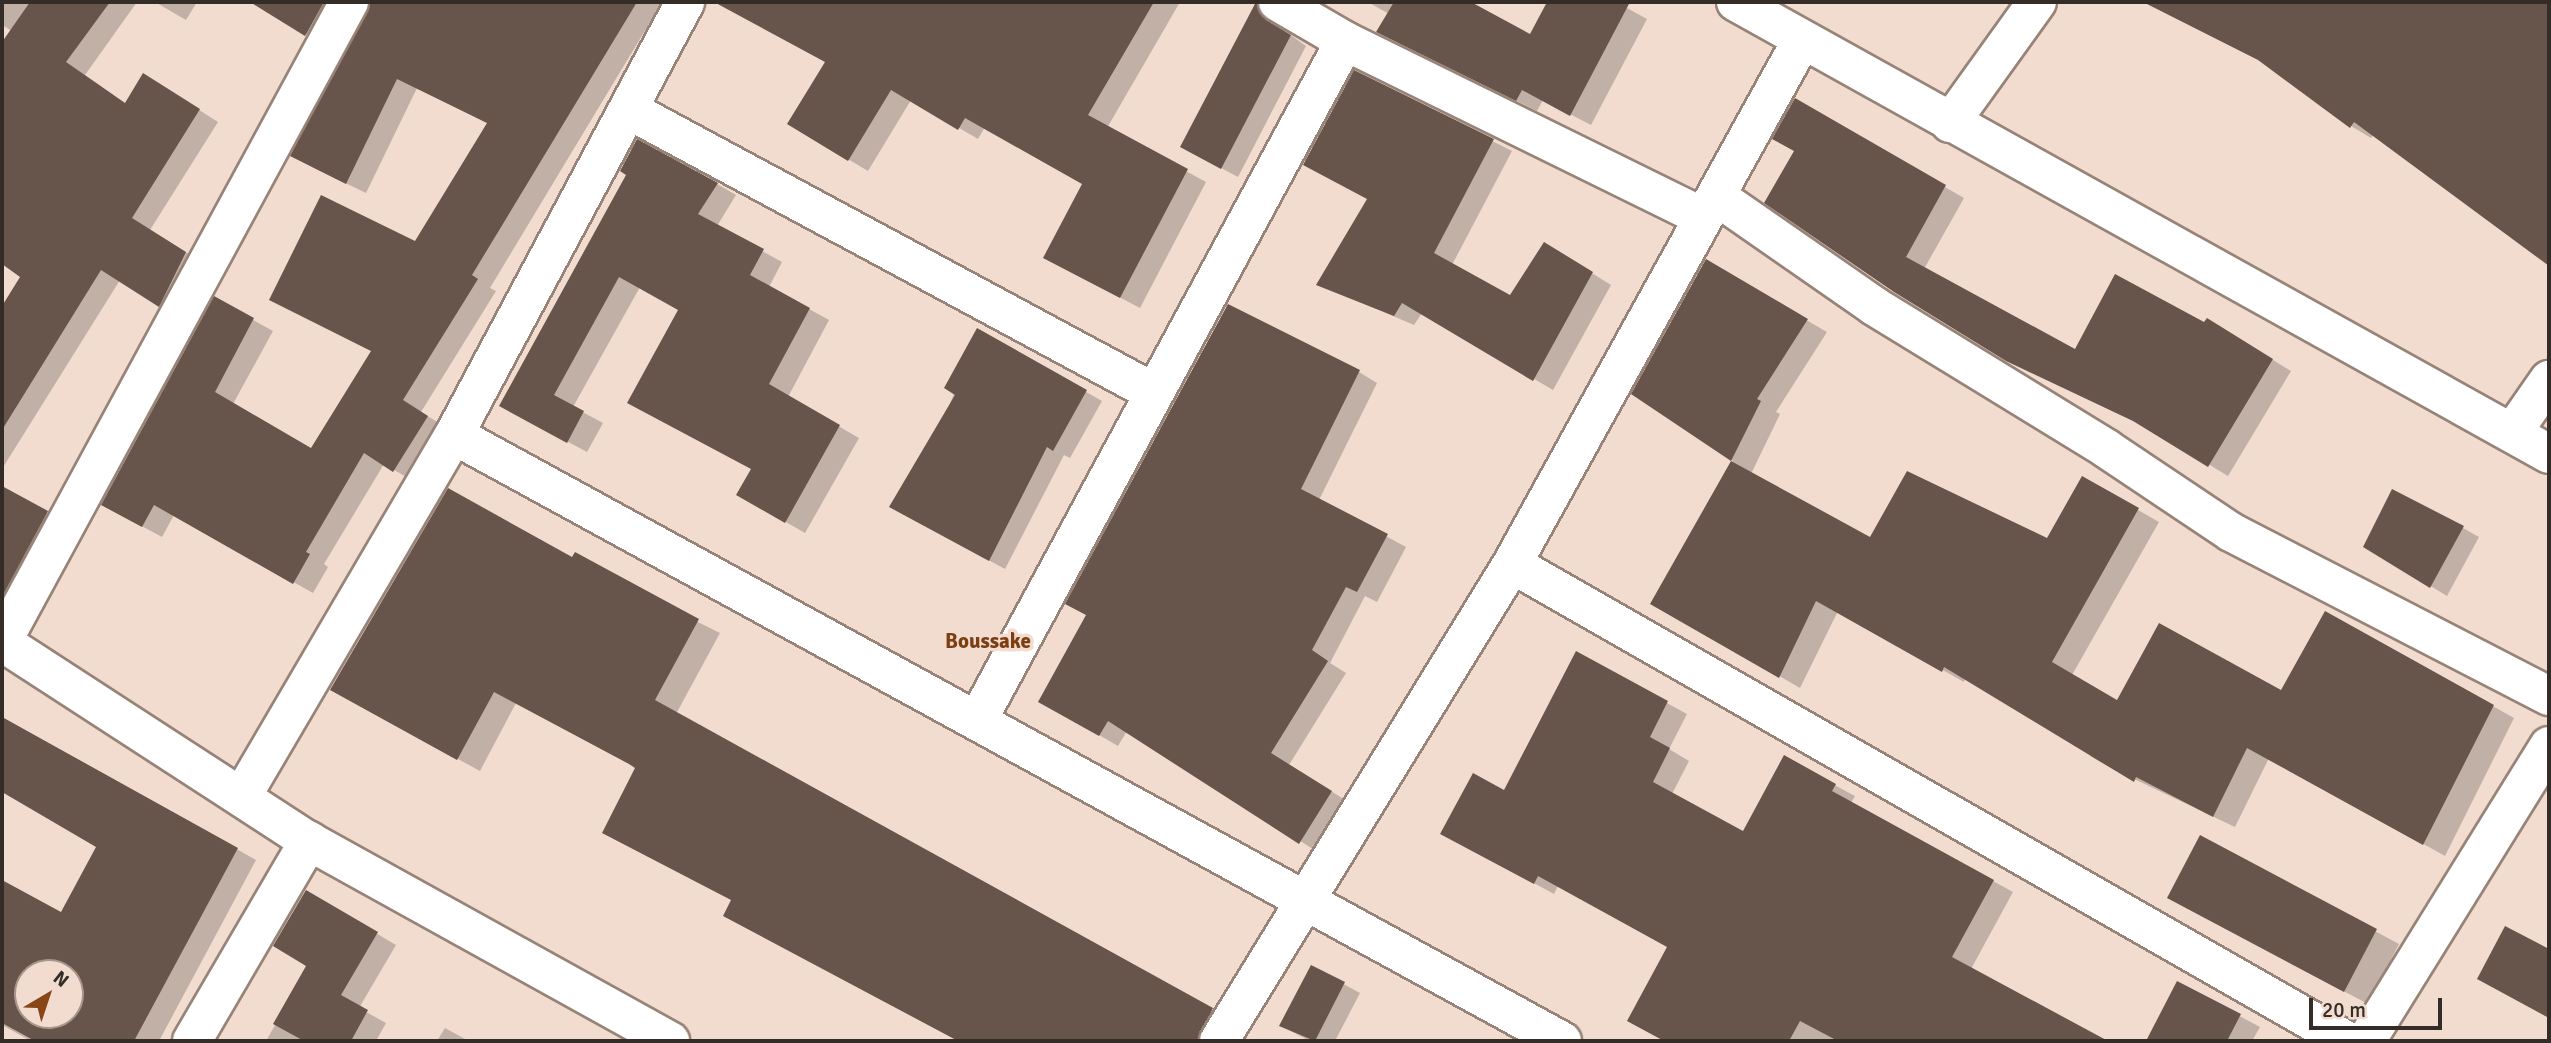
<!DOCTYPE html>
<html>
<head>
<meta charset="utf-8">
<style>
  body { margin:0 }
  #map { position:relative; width:2551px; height:1043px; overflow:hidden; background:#f2dccf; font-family:Signika,sans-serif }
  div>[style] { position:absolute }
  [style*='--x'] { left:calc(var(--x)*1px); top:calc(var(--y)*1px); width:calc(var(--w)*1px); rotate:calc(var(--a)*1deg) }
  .shadow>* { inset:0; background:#0003 }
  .building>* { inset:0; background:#67544a }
  .roads { filter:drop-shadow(2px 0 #978377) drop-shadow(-2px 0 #978377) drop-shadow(0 2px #978377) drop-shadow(0 -2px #978377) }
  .minor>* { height:38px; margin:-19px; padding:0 19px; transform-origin:19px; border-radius:19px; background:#fff }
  span { translate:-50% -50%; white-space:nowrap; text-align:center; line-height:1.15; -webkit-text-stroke:7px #f2dccf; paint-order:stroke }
  .neighbourhood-label { font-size:21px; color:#7c3f14; font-weight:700 }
  .frame { position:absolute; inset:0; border:4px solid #342c27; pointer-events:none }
  .north { position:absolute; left:14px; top:959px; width:70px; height:70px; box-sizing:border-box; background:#f2dccf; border:2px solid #a6968c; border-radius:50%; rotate:39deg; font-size:19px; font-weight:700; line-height:28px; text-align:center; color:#342c27 }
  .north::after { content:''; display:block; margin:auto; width:24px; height:32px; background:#884516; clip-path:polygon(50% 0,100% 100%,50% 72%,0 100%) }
  .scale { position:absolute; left:2309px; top:998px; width:133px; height:32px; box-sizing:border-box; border:4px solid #342c27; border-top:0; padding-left:9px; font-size:21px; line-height:24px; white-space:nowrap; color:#342c27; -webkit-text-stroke:5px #f2dccf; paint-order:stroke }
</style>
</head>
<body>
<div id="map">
  <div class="shadow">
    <i style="clip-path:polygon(2px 2px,137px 2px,85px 75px,126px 104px,163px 87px,218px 122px,150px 230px,205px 264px,179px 316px,120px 280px,2px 469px,2px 309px,22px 276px,2px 262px,2px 46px,12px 31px,2px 25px)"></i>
    <i style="clip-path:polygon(155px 2px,197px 2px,186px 20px)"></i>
    <i style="clip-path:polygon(253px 2px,352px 2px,326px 46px)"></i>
    <i style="clip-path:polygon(372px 2px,683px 2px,675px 17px,658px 9px,490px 288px,496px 291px,421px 412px,447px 428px,413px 481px,384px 464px,324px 564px,328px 567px,313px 593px,174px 515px,162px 537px,123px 516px,215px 299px,273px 331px,233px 404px,311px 450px,373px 352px,271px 300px,415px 244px,489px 124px,417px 88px,366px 193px,312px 167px)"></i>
    <i style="clip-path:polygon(717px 2px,1180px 2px,1107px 128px,1206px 182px,1140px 308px,1064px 268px,1084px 184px,985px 127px,978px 139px,911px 100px,868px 171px,789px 124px,827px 62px)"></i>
    <i style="clip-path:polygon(1257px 2px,1272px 11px,1275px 24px,1306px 46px,1238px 177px,1182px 147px)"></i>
    <i style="clip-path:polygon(1368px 2px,1467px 2px,1530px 37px,1549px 2px,1616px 2px,1647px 19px,1591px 125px,1543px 100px,1537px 111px,1398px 43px,1389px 14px)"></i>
    <i style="clip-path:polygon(2146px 2px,2549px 2px,2549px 263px,2374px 134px,2371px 138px,2351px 126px,2266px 63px)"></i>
    <i style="clip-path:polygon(1355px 72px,1512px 151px,1452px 265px,1510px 298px,1563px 255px,1611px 285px,1553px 390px,1422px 313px,1414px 325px,1318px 284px,1369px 199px)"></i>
    <i style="clip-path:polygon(1795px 101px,1964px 198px,1924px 269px,2076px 351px,2205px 324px,2226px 331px,2291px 371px,2228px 476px,2150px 429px,2007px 360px,1796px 150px)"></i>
    <i style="clip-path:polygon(628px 174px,717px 184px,736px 195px,717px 226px,782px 262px,769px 287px,829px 320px,788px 397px,859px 438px,805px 533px,739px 495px,753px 469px,680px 309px,640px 287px,573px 407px,603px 423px,587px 452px,520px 416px)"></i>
    <i style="clip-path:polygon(1706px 262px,1827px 332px,1776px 412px,1780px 414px,1751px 474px,1871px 539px,2048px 540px,2082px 478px,2159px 522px,2072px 675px,2118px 702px,2282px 692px,2326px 613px,2514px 718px,2445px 856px,2269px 758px,2235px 827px,2111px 768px,2090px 756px,2092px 752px,1965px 678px,1964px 682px,1838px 611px,1800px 688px,1652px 603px,1733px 461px,1634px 393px)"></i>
    <i style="clip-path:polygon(978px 331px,1102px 401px,1070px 458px,1064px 455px,1005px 569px,907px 516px)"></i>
    <i style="clip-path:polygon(1359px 372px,1377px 383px,1319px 500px,1406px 547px,1377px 602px,1365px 596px,1330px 663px,1346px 673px,1289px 765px,1350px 803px,1319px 853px,1127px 731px,1118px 746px,1040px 701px)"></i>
    <i style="clip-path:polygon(2px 488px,66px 524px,2px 604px)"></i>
    <i style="clip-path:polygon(2463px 528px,2479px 537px,2447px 596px,2365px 546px)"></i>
    <i style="clip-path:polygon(572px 560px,720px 633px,676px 714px,1234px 1022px,1224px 1041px,960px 1041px,747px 928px,733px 900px,637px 768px,516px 703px,480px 771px,354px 702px)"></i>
    <i style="clip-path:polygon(1577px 654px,1687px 714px,1669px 749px,1689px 761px,1672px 794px,1743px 833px,1784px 758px,1855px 796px,1851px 803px,2013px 892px,1971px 969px,2105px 1041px,1667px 1041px,1629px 1020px,1670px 947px,1558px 886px,1554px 894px,1462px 844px,1505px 792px)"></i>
    <i style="clip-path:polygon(evenodd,2px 717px,256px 860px,159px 1041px,31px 1041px,2px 1025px,2px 882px,61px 915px,98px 846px,2px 790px,2px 717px,28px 973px,70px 973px,70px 1015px,28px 1015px,28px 973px)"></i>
    <i style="clip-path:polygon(2201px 837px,2399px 944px,2368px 1004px,2193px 911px)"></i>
    <i style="clip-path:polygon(306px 892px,396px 945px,359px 1008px,386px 1023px,376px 1041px,266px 1041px,309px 965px)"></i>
    <i style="clip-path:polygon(1312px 967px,1360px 993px,1335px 1041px,1310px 1041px,1281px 1026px)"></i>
    <i style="clip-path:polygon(2178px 983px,2260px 1027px,2252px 1041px,2148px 1041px)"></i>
    <i style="clip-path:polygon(445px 1028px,465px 1039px,468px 1041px,437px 1041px)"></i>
  </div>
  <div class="building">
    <i style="clip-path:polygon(30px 2px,110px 2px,66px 62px,125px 103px,143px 73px,200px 109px,132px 218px,186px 252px,159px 307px,101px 270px,2px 430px,2px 306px,20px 277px,2px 264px,2px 42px)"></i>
    <i style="clip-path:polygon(250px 2px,324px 2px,305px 36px)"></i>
    <i style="clip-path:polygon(371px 2px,637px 2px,472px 275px,478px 279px,403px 400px,428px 416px,393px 472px,364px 453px,306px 552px,310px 554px,293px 584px,154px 505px,142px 527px,101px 505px,214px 296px,254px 318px,215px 392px,311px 448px,371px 351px,269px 300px,321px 195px,415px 241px,487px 123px,397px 79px,346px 184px,290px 156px)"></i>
    <i style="clip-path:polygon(714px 2px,1154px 2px,1088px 115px,1188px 169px,1120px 298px,1043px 258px,1082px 184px,965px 118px,958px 130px,891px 90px,848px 161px,787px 124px,825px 62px)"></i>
    <i style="clip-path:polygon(1256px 2px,1266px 20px,1291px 35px,1221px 169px,1180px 147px)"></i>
    <i style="clip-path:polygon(1394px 2px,1471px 2px,1530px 34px,1547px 2px,1630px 2px,1570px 116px,1522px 90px,1516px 101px,1376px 32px)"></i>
    <i style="clip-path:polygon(2143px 2px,2549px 2px,2549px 266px,2354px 122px,2350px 128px,2258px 60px)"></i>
    <i style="clip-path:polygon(1354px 70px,1494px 139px,1434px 253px,1510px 295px,1544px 242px,1593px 272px,1533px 381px,1402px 303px,1394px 316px,1316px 285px,1367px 199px,1303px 165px)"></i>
    <i style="clip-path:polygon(1795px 98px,1946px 185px,1906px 257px,2075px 349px,2115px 274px,2204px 322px,2207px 318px,2273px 359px,2208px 467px,2133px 421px,2006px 361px,1894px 292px,1764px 203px,1794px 151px,1772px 139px)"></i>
    <i style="clip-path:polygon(637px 139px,718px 183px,698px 214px,764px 249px,750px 275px,810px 308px,769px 384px,840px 425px,785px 523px,736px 495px,751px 469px,627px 403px,678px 310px,619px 277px,554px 395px,584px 411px,567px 443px,499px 406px,626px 175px,620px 171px)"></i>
    <i style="clip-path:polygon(1706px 259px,1808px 319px,1757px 399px,1761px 401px,1731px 461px,1631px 394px)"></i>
    <i style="clip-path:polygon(1228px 304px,1360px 370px,1301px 489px,1388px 534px,1357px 592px,1346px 587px,1312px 650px,1328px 661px,1271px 753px,1332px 791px,1299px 844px,1108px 721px,1099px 736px,1038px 702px,1086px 615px,1065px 604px)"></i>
    <i style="clip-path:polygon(977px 328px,1087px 390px,1053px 451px,1047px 447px,989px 561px,889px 507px,955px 395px,944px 388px)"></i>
    <i style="clip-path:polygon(1731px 461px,1870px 537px,1907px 471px,2047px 538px,2082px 476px,2139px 508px,2052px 662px,2117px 700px,2159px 623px,2281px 690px,2325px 611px,2494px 705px,2423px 845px,2247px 748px,2213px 817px,2136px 777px,2134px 782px,1944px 667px,1942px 672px,1816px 601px,1779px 678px,1650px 604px)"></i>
    <i style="clip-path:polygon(2px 486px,48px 511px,2px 597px)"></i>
    <i style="clip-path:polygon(448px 488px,572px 557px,575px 552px,699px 619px,655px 700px,1213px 1008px,1197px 1041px,958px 1041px,723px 916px,731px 900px,602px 833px,635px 768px,629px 764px,494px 692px,457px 760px,330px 690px)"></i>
    <i style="clip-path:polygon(2392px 489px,2464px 526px,2430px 588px,2363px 547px)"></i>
    <i style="clip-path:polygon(1576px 651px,1668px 701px,1650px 737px,1670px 748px,1653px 782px,1743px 831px,1784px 755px,1836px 784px,1832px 791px,1994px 880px,1952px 957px,2108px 1041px,1838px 1041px,1800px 1021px,1789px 1041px,1664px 1041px,1627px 1021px,1667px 947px,1538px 876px,1534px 884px,1440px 834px,1473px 773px,1504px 790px)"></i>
    <i style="clip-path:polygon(evenodd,2px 717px,238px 848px,134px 1041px,35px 1041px,2px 1023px,2px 880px,61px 912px,96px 847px,2px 792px,2px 717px,28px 973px,70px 973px,70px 1015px,28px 1015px,28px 973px)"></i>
    <i style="clip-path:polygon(2200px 835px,2377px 929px,2344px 992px,2167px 898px)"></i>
    <i style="clip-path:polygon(306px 890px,378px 932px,341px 995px,368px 1010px,351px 1041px,304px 1041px,273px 1024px,306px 966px,273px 946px)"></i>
    <i style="clip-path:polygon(2505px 926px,2549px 949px,2549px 1018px,2477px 979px)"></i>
    <i style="clip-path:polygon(1311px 965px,1345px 982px,1315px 1041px,1279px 1026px)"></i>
    <i style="clip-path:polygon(2177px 981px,2241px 1014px,2227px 1041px,2146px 1041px)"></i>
  </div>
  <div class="roads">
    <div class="minor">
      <i style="--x:349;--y:2;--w:728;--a:118.47"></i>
      <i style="--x:2;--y:642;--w:366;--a:33"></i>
      <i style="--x:309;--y:841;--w:413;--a:29"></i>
      <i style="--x:1278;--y:2;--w:78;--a:30.2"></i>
      <i style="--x:1345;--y:41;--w:399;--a:26.2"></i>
      <i style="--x:1736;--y:2;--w:930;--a:29.07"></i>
      <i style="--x:629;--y:110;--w:595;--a:28.29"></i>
      <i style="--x:1950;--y:123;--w:149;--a:-54.3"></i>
      <i style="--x:1716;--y:196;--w:193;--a:34.8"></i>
      <i style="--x:1874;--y:306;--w:273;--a:31.5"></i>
      <i style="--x:2107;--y:449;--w:149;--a:33.8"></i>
      <i style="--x:2231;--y:532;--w:358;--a:27.3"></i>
      <i style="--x:2512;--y:433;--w:65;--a:-55.1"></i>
      <i style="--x:454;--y:435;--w:1263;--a:28.68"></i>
      <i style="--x:1512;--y:564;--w:962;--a:29.74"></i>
      <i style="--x:977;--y:721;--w:773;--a:-61.58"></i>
      <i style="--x:242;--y:796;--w:419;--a:-59.6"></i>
      <i style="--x:454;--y:435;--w:491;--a:-61.9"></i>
      <i style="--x:192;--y:1041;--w:232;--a:-59.7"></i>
      <i style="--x:1219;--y:1041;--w:560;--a:-58.44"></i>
      <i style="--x:1512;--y:564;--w:599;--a:-61.04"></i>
      <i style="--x:2366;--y:1041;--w:347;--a:-58.2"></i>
    </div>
  </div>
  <div class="neighbourhood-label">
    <span style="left:988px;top:641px">Boussake</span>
  </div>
  <div class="frame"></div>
  <div class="north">N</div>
  <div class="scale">20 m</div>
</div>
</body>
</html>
